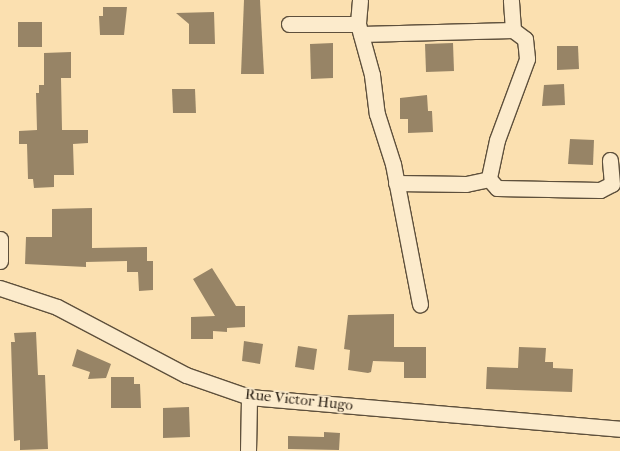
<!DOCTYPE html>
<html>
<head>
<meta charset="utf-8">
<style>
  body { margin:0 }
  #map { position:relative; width:620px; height:451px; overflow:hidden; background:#fbe0b0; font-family:"IM FELL French Canon",serif }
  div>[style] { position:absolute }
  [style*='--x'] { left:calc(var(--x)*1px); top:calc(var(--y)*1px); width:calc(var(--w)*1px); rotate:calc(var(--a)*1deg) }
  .building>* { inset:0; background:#978466 }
  .roads { filter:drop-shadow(1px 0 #5e503c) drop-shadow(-1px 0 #5e503c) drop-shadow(0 1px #5e503c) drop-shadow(0 -1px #5e503c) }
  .minor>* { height:15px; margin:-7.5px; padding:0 7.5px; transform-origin:7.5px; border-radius:7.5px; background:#fcebcc }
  span { translate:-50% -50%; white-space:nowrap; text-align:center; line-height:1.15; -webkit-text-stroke:3.5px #fcebcc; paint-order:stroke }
  .street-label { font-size:15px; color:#2a2015 }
</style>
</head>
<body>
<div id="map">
  <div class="building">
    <i style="clip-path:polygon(244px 0,260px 0,264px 74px,241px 74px)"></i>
    <i style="clip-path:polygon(103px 7px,127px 7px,124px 35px,100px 35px,99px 16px,103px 16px)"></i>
    <i style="clip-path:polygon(214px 12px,215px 44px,189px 44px,189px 24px,176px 13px)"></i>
    <i style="clip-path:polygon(18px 22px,42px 22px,42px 47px,18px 47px)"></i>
    <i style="clip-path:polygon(333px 43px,333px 78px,311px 79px,310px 44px)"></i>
    <i style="clip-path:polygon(453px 43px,454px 71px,426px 72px,425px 44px)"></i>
    <i style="clip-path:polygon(557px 46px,578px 46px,579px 69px,557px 70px)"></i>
    <i style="clip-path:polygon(71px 52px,71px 78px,61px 78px,62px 130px,88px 130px,88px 143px,73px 144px,74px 175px,54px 175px,54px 187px,34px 188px,33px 179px,28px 179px,27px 144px,19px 144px,19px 131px,37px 130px,36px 93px,39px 93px,39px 85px,44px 85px,44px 53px)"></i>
    <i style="clip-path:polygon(564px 84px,565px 105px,542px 106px,544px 85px)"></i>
    <i style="clip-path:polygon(172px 89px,195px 89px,196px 113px,173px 113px)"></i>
    <i style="clip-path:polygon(427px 95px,428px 111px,432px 111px,433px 132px,408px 133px,408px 119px,400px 119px,400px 98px)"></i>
    <i style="clip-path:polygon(570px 139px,594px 140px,593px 165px,568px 164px)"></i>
    <i style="clip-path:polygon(92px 208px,92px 248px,147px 247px,147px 261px,153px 261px,153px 290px,139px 291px,138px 272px,127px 272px,127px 261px,86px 262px,86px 267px,25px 264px,26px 237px,52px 237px,52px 209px)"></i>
    <i style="clip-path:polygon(212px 268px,236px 306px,245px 306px,245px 327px,227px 328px,227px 332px,213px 331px,213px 339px,191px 339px,191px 317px,215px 316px,193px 279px)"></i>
    <i style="clip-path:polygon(394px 314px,394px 347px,426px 347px,426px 378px,404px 378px,404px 362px,373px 361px,371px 372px,368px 373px,348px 370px,350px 350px,344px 349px,348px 315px)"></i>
    <i style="clip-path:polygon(36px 332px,38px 375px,45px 375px,48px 449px,20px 450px,20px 440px,14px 441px,11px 342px,15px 342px,14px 333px)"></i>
    <i style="clip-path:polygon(244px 341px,263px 344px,260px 364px,242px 361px)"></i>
    <i style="clip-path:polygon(298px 346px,317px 349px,314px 370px,295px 367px)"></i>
    <i style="clip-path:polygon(519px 347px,546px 348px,545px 362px,553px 362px,553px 368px,573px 369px,572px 392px,486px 389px,487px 367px,518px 368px)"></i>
    <i style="clip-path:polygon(77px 349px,111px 364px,106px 378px,88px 379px,90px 372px,72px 366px)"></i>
    <i style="clip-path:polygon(111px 377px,134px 377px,134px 384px,140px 384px,141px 408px,111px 408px)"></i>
    <i style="clip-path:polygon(189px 407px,190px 437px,163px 438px,163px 408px)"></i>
    <i style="clip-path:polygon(324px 432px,340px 433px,339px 450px,288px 449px,288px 436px,324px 437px)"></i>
  </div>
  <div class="roads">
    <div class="minor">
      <i style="--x:360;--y:0;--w:24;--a:95"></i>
      <i style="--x:358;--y:24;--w:53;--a:74.6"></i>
      <i style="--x:372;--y:75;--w:39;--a:83"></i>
      <i style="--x:377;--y:114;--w:52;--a:72.3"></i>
      <i style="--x:393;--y:164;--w:143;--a:79.1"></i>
      <i style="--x:289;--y:24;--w:69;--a:0"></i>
      <i style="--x:513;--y:30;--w:15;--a:37"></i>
      <i style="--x:525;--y:39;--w:20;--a:84"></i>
      <i style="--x:527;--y:59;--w:86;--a:110.3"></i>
      <i style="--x:497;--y:140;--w:40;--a:102"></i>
      <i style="--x:489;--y:179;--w:12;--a:48"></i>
      <i style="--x:497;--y:188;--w:103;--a:1.1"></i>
      <i style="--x:600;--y:190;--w:13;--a:-27"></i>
      <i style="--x:612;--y:184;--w:24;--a:-95"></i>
      <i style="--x:361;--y:34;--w:152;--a:-1.5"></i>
      <i style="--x:513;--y:30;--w:30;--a:-94"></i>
      <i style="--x:396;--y:183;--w:70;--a:0.8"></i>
      <i style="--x:466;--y:184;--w:24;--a:-12"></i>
      <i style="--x:0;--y:239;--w:22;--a:90"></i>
      <i style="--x:0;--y:288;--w:60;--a:18.4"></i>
      <i style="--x:57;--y:307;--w:146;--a:27.8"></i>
      <i style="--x:186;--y:375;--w:67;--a:19.2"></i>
      <i style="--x:249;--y:397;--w:372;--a:4.9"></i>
      <i style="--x:248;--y:451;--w:54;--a:-88.9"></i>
    </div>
  </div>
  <div class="street-label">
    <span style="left:299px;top:400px;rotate:6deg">Rue Victor Hugo</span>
  </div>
</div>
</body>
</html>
